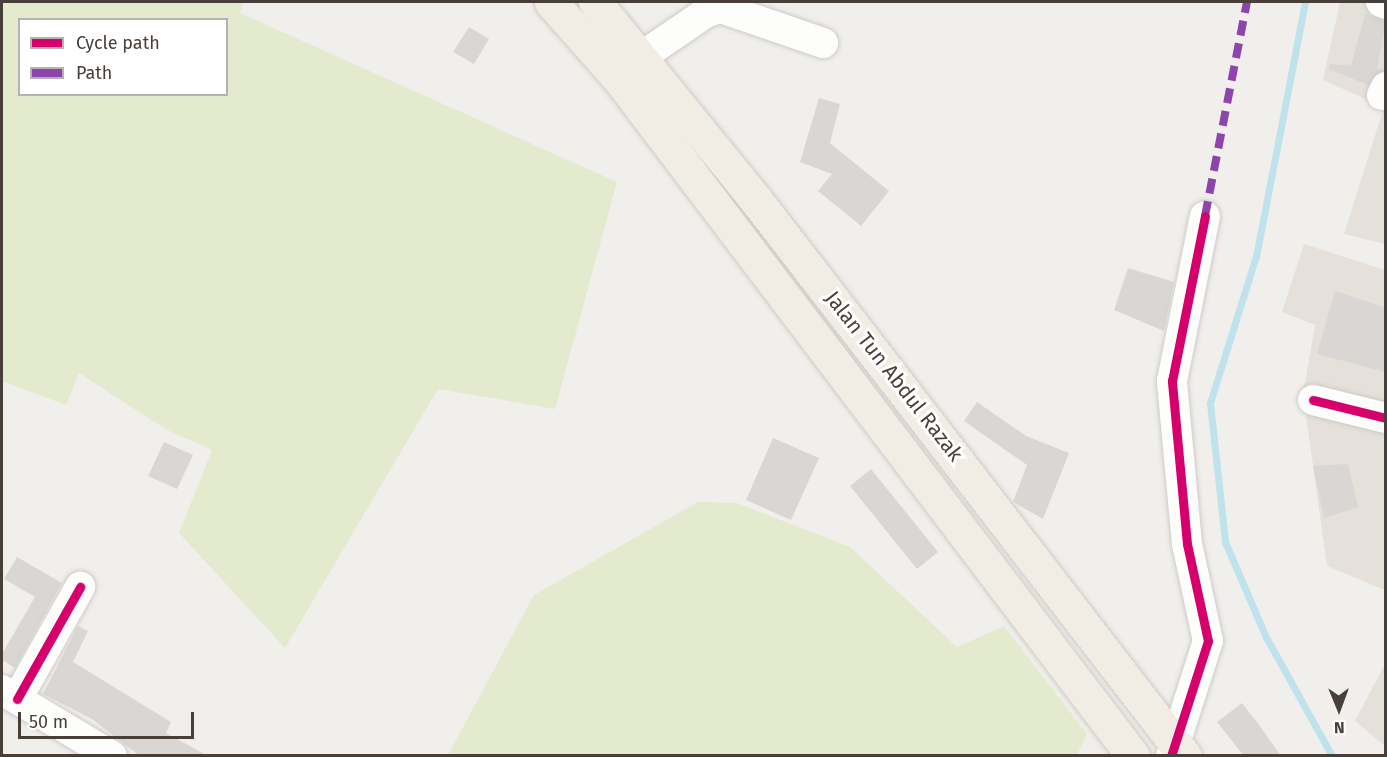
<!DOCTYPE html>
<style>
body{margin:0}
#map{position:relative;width:1387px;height:757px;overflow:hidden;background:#f1efec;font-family:"Fira Sans",sans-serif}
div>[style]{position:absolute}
.residential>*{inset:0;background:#e5e0da}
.green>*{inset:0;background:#e3eacd}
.stream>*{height:7px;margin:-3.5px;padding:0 3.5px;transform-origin:3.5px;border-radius:3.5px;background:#bfe2ed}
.building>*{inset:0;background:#d9d6d3}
.roads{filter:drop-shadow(0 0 2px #cecbc8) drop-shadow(0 0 2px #cecbc8)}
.minor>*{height:30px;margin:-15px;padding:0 15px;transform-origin:15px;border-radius:15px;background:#fdfdfc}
.major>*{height:33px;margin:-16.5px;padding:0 16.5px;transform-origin:16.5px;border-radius:16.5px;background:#f1ece4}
.quiet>*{height:8px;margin-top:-4px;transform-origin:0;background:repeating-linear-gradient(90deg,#8e44ad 0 15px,transparent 0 23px)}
.cycleway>*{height:9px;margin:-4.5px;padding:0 4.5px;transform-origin:4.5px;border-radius:4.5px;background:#d6006c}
span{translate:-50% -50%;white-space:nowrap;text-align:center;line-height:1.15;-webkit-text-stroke:6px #fff;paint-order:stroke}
.street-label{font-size:21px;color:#473f38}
.frame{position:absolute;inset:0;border:3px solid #473f38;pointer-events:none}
.legend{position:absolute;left:18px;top:18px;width:210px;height:78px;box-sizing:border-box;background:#fff;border:2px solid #b5b2af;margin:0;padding:8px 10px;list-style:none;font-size:18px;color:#473f38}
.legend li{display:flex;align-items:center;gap:12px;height:30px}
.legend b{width:30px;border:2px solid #b5b2af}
.north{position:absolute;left:1309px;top:679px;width:60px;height:60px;-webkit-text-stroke:4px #fff;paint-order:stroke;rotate:179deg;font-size:16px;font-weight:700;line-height:24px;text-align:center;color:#473f38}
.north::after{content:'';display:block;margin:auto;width:21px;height:27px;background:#473f38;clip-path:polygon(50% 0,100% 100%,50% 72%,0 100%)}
.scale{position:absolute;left:18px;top:712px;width:176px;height:27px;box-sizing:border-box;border:3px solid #473f38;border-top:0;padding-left:8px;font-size:18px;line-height:21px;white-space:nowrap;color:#473f38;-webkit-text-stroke:4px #fff;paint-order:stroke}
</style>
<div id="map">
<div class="residential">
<i style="clip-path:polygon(1340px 2px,1385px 2px,1385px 244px,1344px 234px,1384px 107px,1323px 80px)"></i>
<i style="clip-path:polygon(1304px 244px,1385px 270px,1385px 590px,1327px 566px,1303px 394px,1315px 325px,1282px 312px)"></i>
<i style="clip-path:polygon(1385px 664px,1385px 746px,1355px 721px)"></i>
</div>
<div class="green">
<i style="clip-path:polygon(evenodd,2px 2px,244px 2px,240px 13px,617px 182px,555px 409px,438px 389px,285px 648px,179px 533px,212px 450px,167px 430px,79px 373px,66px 405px,2px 381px,2px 2px,20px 20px,226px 20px,226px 94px,20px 94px,20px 20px)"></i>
<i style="clip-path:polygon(698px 502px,737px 503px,850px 547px,957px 647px,1004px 626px,1087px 734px,1077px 755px,448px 755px,534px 595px)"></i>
</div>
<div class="stream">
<i style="left:1305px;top:2px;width:259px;rotate:100.9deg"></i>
<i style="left:1256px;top:256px;width:154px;rotate:107.4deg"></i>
<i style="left:1210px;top:403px;width:140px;rotate:83.8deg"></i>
<i style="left:1225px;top:542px;width:103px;rotate:66.7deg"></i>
<i style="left:1266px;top:637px;width:136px;rotate:61deg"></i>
</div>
<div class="building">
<i style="clip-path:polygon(1365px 14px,1386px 21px,1377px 69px,1384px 70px,1368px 85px,1329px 69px,1330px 64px,1351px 66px)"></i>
<i style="clip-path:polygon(469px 27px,489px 39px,474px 64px,453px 52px)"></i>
<i style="clip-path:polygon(819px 98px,840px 104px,830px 143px,889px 191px,861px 226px,818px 191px,832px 174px,800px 162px)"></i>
<i style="clip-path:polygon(1128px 268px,1174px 282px,1164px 331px,1114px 310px)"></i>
<i style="clip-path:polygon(1335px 291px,1386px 308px,1386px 372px,1317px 354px)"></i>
<i style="clip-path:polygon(977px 402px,1026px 436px,1069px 453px,1043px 519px,1013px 502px,1027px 465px,964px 421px)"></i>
<i style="clip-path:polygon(773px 438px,819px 458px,791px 520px,746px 500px)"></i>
<i style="clip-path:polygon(164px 442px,193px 455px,177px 489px,148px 476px)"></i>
<i style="clip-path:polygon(1348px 464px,1358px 507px,1324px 518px,1313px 466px)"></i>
<i style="clip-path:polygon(871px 469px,938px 552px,917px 569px,850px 486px)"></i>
<i style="clip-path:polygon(17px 557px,62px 583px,15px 668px,2px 660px,2px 654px,35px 597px,4px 579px)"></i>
<i style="clip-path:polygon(78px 626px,88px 631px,73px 662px,171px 722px,166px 733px,208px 756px,140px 756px,92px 719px,43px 694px)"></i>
<i style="clip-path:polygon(1242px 703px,1262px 729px,1281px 756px,1244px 756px,1217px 722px)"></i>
</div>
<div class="roads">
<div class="minor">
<i style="left:1381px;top:2px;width:5px;rotate:22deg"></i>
<i style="left:641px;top:57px;width:80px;rotate:-34.3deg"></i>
<i style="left:707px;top:12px;width:15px;rotate:-16deg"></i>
<i style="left:721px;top:8px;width:108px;rotate:18.9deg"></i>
<i style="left:1382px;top:95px;width:9px;rotate:-63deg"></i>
<i style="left:1313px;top:400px;width:75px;rotate:13.9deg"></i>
<i style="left:2px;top:690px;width:128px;rotate:31deg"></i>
<i style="left:17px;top:699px;width:129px;rotate:-60.6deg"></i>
<i style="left:1171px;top:756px;width:121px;rotate:-72.2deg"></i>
<i style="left:1208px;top:641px;width:99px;rotate:-102.2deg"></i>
<i style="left:1187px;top:544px;width:164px;rotate:-95.3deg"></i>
<i style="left:1172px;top:381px;width:168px;rotate:-78.7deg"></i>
</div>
<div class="major">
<i style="left:551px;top:2px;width:104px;rotate:48.5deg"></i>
<i style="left:620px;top:80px;width:849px;rotate:52.81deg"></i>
<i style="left:595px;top:2px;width:255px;rotate:50.9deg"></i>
<i style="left:756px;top:200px;width:702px;rotate:52.35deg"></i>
</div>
</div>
<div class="quiet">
<i style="left:1205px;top:216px;width:218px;rotate:-78.9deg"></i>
</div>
<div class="cycleway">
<i style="left:1313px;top:400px;width:75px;rotate:13.9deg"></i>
<i style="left:17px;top:699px;width:129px;rotate:-60.6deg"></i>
<i style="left:1171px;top:756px;width:121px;rotate:-72.2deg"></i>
<i style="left:1208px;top:641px;width:99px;rotate:-102.2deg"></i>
<i style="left:1187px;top:544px;width:164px;rotate:-95.3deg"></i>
<i style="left:1172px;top:381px;width:168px;rotate:-78.7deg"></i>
</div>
<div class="street-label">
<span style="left:894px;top:376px;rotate:52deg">Jalan Tun Abdul Razak</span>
</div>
<div class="frame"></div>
<ul class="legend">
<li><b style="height:8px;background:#d6006c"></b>Cycle path</li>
<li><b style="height:8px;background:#8e44ad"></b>Path</li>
</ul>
<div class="north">N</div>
<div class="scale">50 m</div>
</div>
